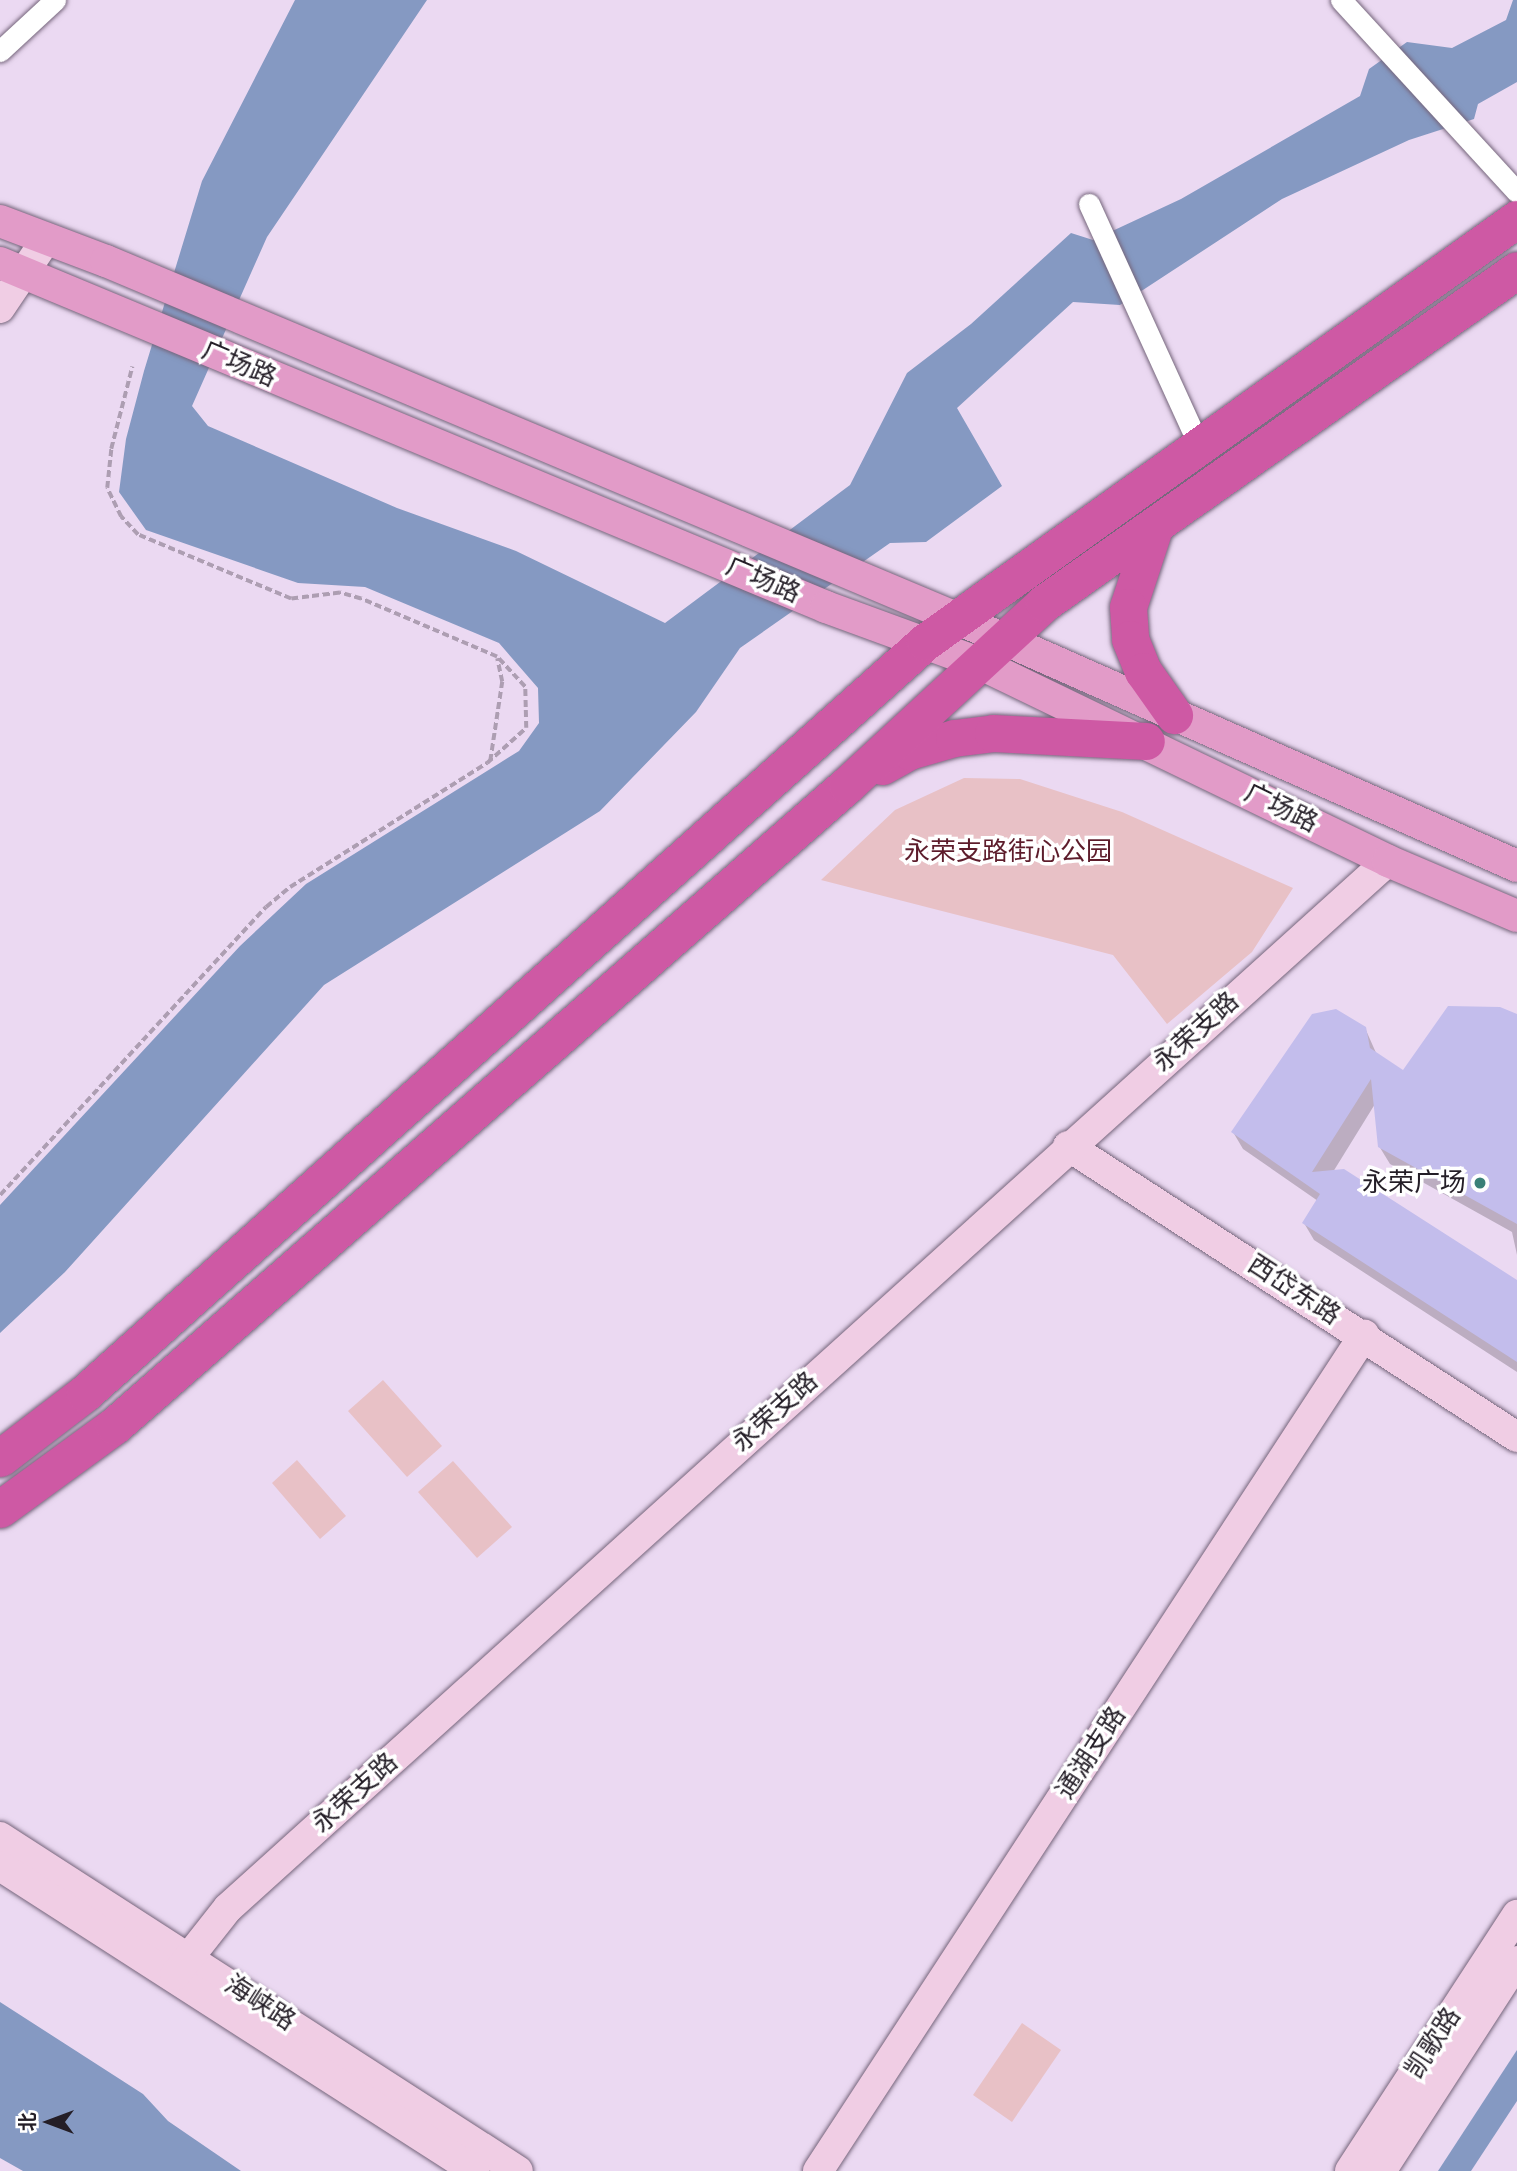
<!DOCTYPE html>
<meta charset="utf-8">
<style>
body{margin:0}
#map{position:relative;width:1517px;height:2171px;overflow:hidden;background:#ebd9f2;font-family:Jost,"Noto Sans SC",sans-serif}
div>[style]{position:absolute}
.green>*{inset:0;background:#e8c1c6}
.water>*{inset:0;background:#8599c2}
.shadow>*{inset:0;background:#0003}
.building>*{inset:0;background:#c3bdec}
.path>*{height:3.5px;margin-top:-1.75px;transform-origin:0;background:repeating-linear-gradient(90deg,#ad9eb2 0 7px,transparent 0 10.5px)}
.roads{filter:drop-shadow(0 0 2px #75657b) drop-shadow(0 0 2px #75657b)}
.street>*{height:21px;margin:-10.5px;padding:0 10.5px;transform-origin:10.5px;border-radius:10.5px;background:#fff}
.secondary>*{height:30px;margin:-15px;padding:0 15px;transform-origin:15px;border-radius:15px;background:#f0cde4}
.primary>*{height:32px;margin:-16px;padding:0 16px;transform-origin:16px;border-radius:16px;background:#e29bc8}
.highway>*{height:37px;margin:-18.5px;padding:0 18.5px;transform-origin:18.5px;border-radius:18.5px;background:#ce59a4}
.dots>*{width:19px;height:19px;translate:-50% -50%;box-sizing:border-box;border:4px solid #fff;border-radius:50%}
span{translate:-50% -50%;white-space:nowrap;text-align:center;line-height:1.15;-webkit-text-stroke:7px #fff;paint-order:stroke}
.street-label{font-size:26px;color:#241e27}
.park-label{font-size:26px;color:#5d1c2b}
.poi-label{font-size:26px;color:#241e27}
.right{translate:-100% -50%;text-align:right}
.north{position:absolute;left:14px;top:2087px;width:70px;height:70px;-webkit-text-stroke:5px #fff;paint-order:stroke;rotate:270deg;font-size:19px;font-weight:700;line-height:28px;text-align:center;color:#241e27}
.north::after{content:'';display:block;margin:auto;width:24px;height:32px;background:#241e27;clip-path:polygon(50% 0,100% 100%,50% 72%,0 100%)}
</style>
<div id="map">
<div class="green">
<i style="clip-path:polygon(964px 778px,1020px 779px,1122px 812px,1293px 888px,1252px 952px,1167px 1024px,1113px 955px,821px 880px,895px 810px)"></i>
<i style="clip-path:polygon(383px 1380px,442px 1446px,407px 1477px,348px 1411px)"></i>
<i style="clip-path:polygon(297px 1460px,346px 1516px,320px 1539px,272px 1483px)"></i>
<i style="clip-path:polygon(453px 1461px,512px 1527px,477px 1558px,418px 1492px)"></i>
<i style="clip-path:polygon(1022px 2023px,1061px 2050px,1012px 2122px,973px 2095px)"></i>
</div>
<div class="water">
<i style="clip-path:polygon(295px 0,427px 0,267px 237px,192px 406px,208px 426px,397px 508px,516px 551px,665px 623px,850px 485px,907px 373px,971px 324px,1071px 233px,1093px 240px,1181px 199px,1360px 96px,1369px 69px,1407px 42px,1452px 48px,1506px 20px,1513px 0,1517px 0,1517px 82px,1478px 104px,1474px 119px,1409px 140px,1282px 199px,1120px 305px,1073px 302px,957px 408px,1002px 486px,926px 542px,890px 543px,740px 648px,696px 712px,600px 811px,324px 985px,65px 1272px,0 1333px,0 1205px,240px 946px,306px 884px,519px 751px,539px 723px,538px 688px,499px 643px,365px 587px,298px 583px,146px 530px,119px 492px,126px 439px,144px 371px,202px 181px)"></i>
<i style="clip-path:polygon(0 2002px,143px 2094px,168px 2121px,241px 2171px,23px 2171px,0 2158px)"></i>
<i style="clip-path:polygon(1517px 2050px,1517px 2101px,1471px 2171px,1438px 2171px)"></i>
</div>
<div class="shadow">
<i style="clip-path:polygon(1517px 1016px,1517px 1255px,1512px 1232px,1390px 1164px,1379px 1146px,1375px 1104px,1333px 1172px,1517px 1282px,1517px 1372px,1314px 1240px,1304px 1223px,1318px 1201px,1243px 1149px,1233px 1132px,1365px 1028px,1377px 1055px,1403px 1072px)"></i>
</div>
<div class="building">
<i style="clip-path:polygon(1448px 1006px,1500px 1007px,1517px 1014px,1517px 1224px,1378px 1147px,1371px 1079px,1312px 1172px,1344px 1169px,1517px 1280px,1517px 1362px,1302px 1223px,1320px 1194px,1231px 1132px,1312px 1014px,1336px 1009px,1366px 1027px,1370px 1048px,1403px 1070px)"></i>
</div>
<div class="path">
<i style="left:490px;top:761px;width:80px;rotate:-81.4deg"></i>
<i style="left:502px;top:682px;width:24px;rotate:-102deg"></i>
<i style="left:0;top:1195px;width:392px;rotate:-47.3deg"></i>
<i style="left:266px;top:907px;width:31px;rotate:-40deg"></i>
<i style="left:290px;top:887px;width:233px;rotate:-32.2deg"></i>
<i style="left:487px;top:763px;width:52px;rotate:-41.9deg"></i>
<i style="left:526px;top:728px;width:41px;rotate:-91.4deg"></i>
<i style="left:525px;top:687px;width:41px;rotate:-133deg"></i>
<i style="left:497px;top:657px;width:148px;rotate:-156.9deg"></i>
<i style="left:361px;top:599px;width:22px;rotate:-164deg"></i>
<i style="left:340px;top:593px;width:49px;rotate:173deg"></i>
<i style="left:291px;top:599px;width:166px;rotate:-157.3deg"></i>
<i style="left:138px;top:535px;width:25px;rotate:-133deg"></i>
<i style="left:121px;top:517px;width:32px;rotate:-116deg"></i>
<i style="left:107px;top:488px;width:39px;rotate:-84deg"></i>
<i style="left:111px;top:449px;width:85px;rotate:-75.6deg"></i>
</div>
<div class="roads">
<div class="street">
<i style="left:1341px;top:0;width:260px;rotate:47.5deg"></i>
<i style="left:0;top:51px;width:75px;rotate:-42.8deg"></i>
<i style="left:1089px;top:204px;width:268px;rotate:65.5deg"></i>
</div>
<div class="secondary">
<i style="left:0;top:308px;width:84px;rotate:-56.1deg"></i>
<i style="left:1068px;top:1146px;width:535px;rotate:32.95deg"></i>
<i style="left:0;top:1837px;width:616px;rotate:32.81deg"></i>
<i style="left:0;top:1866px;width:564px;rotate:32.7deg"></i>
<i style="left:175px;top:1975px;width:85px;rotate:-51.7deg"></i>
<i style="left:228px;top:1908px;width:1563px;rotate:-42.07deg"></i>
<i style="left:818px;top:2171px;width:999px;rotate:-56.85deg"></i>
<i style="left:1350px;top:2171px;width:306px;rotate:-56.9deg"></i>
<i style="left:1381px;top:2171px;width:250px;rotate:-57.1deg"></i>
</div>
<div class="primary">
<i style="left:0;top:221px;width:113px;rotate:20.7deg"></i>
<i style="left:106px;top:261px;width:922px;rotate:22.78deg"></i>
<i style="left:956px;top:618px;width:613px;rotate:23.85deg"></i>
<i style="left:0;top:263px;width:895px;rotate:22.61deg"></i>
<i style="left:826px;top:607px;width:163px;rotate:20.1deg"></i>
<i style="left:979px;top:663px;width:454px;rotate:25.8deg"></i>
<i style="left:1388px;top:861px;width:140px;rotate:23.1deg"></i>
</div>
<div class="highway">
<i style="left:1155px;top:525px;width:86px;rotate:108.2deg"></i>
<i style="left:1128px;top:607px;width:32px;rotate:86deg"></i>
<i style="left:1130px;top:639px;width:35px;rotate:68deg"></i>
<i style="left:1143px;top:671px;width:54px;rotate:54.8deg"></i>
<i style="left:882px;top:766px;width:31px;rotate:-29deg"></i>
<i style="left:909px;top:751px;width:47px;rotate:-16.1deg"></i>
<i style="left:954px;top:738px;width:39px;rotate:-7deg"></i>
<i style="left:993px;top:733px;width:153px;rotate:3deg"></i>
<i style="left:0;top:1458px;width:107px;rotate:-37.4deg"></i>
<i style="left:85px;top:1393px;width:1127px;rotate:-41.8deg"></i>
<i style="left:925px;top:642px;width:728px;rotate:-35.55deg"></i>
<i style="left:0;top:1509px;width:141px;rotate:-36.1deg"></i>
<i style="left:114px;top:1426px;width:974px;rotate:-41.17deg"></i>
<i style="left:847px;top:785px;width:268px;rotate:-42.7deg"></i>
<i style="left:1044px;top:603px;width:578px;rotate:-35.15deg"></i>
</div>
</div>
<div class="dots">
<i style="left:1480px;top:1183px;background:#3a8077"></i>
</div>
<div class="street-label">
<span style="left:239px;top:364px;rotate:23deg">广场路</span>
<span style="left:763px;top:580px;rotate:23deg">广场路</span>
<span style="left:1281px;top:808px;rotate:26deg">广场路</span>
<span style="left:1196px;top:1032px;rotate:-42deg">永荣支路</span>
<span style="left:1294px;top:1290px;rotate:33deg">西岱东路</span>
<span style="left:775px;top:1412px;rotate:-42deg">永荣支路</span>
<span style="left:1091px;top:1753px;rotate:-57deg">通湖支路</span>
<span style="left:355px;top:1793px;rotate:-42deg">永荣支路</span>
<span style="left:260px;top:2003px;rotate:33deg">海峡路</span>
<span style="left:1433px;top:2043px;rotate:-57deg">凯歌路</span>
</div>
<div class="park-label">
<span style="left:1008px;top:852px">永荣支路街心公园</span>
</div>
<div class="poi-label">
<span class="right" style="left:1466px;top:1183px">永荣广场</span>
</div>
<div class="north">北</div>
</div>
